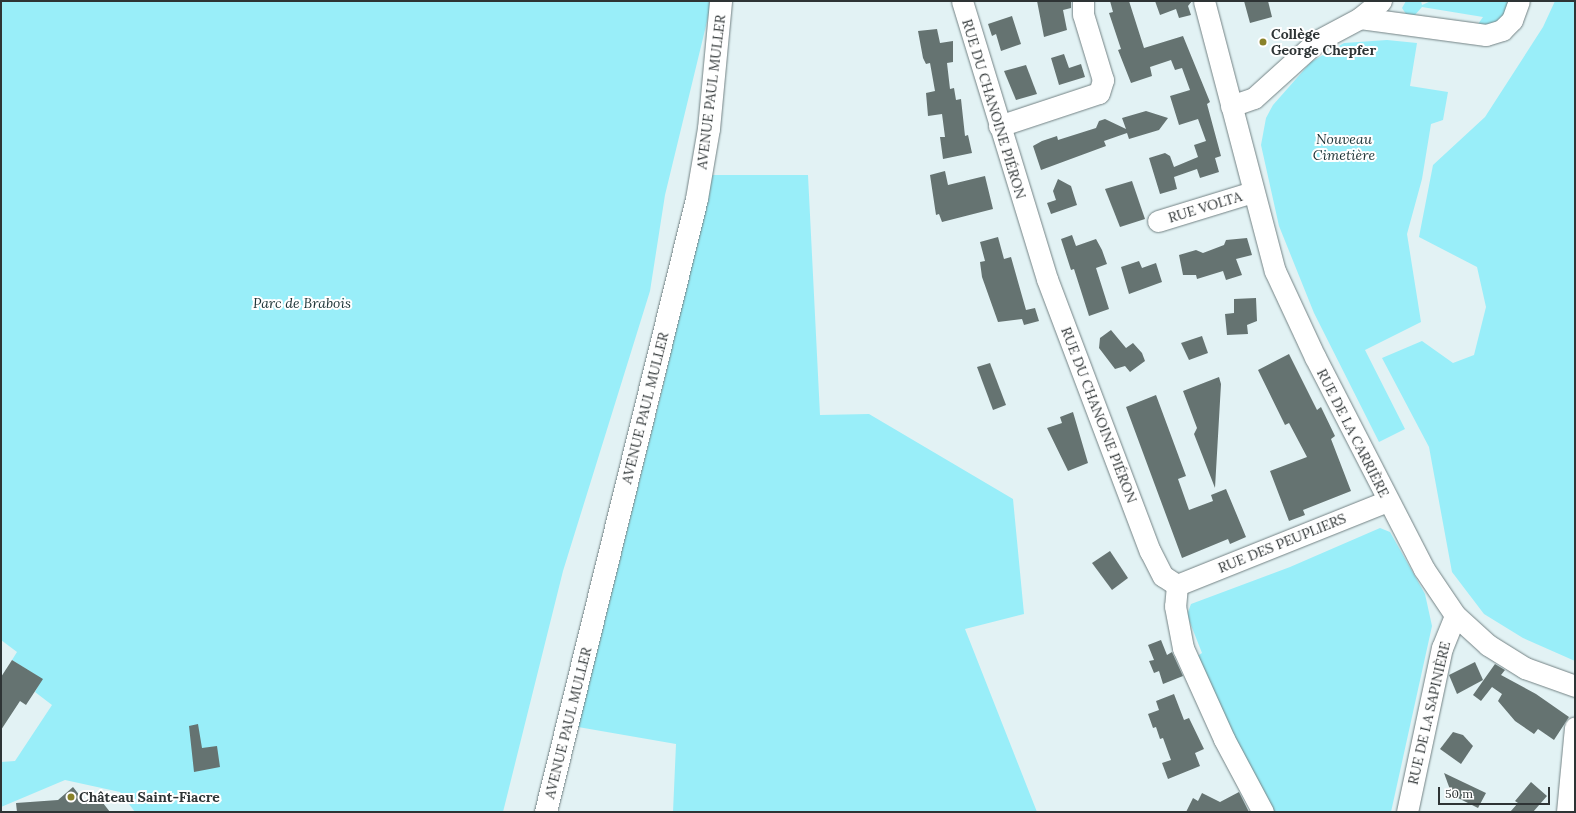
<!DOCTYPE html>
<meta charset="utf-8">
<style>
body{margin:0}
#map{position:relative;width:1576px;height:813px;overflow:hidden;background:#e2f2f4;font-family:Lora,serif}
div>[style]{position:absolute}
.green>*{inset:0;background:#99eef9}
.building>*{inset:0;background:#657371}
.roads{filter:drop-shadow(0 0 1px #738284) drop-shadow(0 0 1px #738284)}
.minor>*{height:21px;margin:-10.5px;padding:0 10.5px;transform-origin:10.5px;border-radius:10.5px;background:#fff}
.major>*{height:22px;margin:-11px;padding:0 11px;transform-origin:11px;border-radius:11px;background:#fff}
.dots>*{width:11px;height:11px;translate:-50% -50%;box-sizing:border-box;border:2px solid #fff;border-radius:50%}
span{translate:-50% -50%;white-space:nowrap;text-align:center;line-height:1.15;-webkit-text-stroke:4px #fff;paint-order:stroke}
.poi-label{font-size:14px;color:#2e3435;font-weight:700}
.left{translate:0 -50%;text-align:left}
.street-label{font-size:14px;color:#2e3435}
.park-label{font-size:14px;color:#1c3336;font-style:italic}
.frame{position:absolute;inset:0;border:2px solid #2e3435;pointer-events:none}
.scale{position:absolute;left:1438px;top:787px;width:112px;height:18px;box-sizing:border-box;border:2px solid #2e3435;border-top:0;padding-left:5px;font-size:12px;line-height:14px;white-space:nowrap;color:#2e3435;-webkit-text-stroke:3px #fff;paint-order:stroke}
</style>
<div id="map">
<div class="green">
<i style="clip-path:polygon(1px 1px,712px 1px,665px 195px,650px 291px,563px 571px,503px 812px,135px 812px,120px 792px,65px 780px,1px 807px,1px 762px,15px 761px,52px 705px,35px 692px,42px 679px,12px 660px,17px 652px,1px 640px)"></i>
<i style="clip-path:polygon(1406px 1px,1421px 1px,1422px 5px,1431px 1px,1510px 1px,1505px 14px,1496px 23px,1476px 27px,1483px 17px,1422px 7px,1414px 16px,1406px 14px,1402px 8px)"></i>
<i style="clip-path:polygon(1555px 1px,1575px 1px,1575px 661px,1523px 638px,1484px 614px,1452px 572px,1429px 447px,1382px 358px,1422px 341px,1453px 363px,1474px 355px,1486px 307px,1477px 267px,1419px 237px,1433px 165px,1485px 117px,1543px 27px)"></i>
<i style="clip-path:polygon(1387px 40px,1417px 43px,1410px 86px,1448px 92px,1443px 120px,1431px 124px,1422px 179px,1407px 234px,1421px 322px,1365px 350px,1405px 429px,1379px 442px,1314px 313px,1279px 226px,1261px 145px,1266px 118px,1273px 105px,1311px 62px,1344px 43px)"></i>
<i style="clip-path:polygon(712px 175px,808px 175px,820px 415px,869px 414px,1013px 499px,1024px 614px,965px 629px,1037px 812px,673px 812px,676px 744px,578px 727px,663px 386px)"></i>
<i style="clip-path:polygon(1380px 528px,1390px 532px,1425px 594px,1432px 626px,1391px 812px,1269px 812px,1191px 660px,1202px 653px,1187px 615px,1191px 604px,1290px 567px)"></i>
</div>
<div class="building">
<i style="clip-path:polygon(1037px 1px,1071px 1px,1071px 8px,1063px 10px,1067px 30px,1044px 37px)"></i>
<i style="clip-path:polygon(1110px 1px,1129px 1px,1144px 48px,1183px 36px,1210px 102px,1207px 104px,1221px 156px,1215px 158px,1219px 172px,1200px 178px,1197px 169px,1174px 177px,1177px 189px,1160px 194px,1149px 158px,1165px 153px,1170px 156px,1174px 167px,1198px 157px,1194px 145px,1206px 141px,1198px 119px,1179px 125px,1170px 96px,1190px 90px,1182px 68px,1175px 70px,1171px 60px,1150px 67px,1152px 76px,1131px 83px,1118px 50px,1121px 49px,1109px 13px,1113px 12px)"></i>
<i style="clip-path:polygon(1155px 1px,1192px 1px,1188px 6px,1191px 15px,1179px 18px,1176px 9px,1160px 15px)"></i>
<i style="clip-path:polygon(1244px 1px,1268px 1px,1272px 17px,1250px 23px)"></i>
<i style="clip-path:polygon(1012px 16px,1021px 44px,1001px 51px,996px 34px,992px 36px,988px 24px)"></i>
<i style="clip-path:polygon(937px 29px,940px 43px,953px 41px,953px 62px,947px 63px,950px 89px,954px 88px,956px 100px,961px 99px,965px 136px,968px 135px,972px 153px,943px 159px,940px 137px,945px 137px,942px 114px,928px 116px,926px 93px,935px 91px,930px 63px,926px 64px,923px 58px,918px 31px)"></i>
<i style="clip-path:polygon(1064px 54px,1069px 68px,1081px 64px,1085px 77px,1059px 85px,1051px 58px)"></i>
<i style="clip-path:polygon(1026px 65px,1037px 94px,1016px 100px,1004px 71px)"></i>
<i style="clip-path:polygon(1146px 111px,1168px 118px,1159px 130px,1129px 139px,1127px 133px,1104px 141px,1106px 146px,1041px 170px,1033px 146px,1042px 141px,1057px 136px,1058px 140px,1096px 128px,1099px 121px,1105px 119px,1126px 129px,1122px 118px)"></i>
<i style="clip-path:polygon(945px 171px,948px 185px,985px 176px,993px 209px,942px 222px,939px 214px,936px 215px,930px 175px)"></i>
<i style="clip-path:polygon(1058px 179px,1071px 186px,1077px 205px,1051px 214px,1047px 203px,1056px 200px,1053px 191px)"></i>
<i style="clip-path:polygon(1132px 181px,1145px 219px,1120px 227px,1105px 189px)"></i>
<i style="clip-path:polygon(1072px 235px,1076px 246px,1096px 239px,1102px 250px,1107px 264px,1096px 268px,1109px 309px,1089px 316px,1074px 269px,1071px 270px,1061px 239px)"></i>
<i style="clip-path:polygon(998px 237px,1004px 259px,1011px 257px,1026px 310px,1035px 308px,1039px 321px,1024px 325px,1022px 319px,998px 322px,982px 277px,980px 262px,985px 261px,980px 242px)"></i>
<i style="clip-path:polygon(1247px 238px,1252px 255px,1236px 259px,1242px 275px,1226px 280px,1223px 271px,1197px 279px,1196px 275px,1183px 275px,1179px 255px,1196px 250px,1203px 253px,1224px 245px,1226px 240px)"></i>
<i style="clip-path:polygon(1139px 261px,1142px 268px,1156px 263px,1162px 282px,1129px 294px,1121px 267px)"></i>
<i style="clip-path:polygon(1256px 298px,1257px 321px,1247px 325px,1248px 334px,1227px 335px,1225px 314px,1234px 313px,1234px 299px)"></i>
<i style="clip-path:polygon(1111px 330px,1126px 348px,1133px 343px,1142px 353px,1145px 361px,1130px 372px,1125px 366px,1115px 369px,1099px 348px,1100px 338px)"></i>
<i style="clip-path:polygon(1202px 336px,1208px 353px,1189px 360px,1181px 343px)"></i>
<i style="clip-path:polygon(1289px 354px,1317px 410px,1321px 407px,1335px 436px,1331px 439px,1351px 491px,1303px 510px,1305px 515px,1289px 521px,1270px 471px,1307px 457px,1289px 423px,1285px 425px,1258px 370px)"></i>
<i style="clip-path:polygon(990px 363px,1006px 405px,993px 410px,977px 367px)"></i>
<i style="clip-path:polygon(1219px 377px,1221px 384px,1215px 488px,1194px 434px,1197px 428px,1183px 391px)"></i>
<i style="clip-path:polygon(1156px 395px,1186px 476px,1178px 479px,1189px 510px,1213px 501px,1211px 495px,1226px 489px,1246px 537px,1230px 544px,1228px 539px,1182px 558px,1126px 407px)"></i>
<i style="clip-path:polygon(1073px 412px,1088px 463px,1068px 471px,1047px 428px,1062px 423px,1060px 417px)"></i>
<i style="clip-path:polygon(1110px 551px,1128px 578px,1112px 590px,1092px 563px)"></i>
<i style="clip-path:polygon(1161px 640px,1167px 655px,1172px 652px,1183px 676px,1163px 684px,1159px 671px,1154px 673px,1149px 661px,1154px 660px,1148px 645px)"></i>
<i style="clip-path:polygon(12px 660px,43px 679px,26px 705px,20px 701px,1px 730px,1px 677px)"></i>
<i style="clip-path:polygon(1475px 662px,1483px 680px,1457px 694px,1449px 675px)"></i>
<i style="clip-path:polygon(1495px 664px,1505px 670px,1501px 675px,1536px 694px,1569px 717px,1554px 740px,1538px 729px,1534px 734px,1515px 721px,1498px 701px,1502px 694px,1492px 687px,1481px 701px,1473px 695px)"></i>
<i style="clip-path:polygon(1174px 694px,1184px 720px,1189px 718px,1204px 749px,1195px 753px,1200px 766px,1168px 779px,1162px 763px,1171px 760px,1163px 738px,1160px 739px,1156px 727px,1153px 728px,1148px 714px,1159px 710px,1156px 701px)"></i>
<i style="clip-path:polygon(198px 724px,202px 748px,217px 746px,220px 767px,194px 772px,189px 726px)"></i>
<i style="clip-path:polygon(1453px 732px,1463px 735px,1473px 746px,1461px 764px,1440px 749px)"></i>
<i style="clip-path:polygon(1444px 773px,1486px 793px,1478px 808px,1452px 795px)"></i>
<i style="clip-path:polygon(1531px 782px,1547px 796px,1533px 812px,1510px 812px,1518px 803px,1515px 801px)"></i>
<i style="clip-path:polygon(73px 787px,84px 801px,96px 794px,110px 812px,17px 812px,16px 803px,58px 800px)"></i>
<i style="clip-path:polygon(1239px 792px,1249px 812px,1186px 812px,1193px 798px,1198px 801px,1202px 793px,1220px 802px)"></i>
</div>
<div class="roads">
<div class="minor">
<i style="left:962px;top:1px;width:291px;rotate:73deg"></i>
<i style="left:1047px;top:279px;width:291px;rotate:69.3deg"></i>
<i style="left:1150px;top:551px;width:28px;rotate:63deg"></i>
<i style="left:1163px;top:576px;width:17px;rotate:33deg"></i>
<i style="left:1204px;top:1px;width:279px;rotate:75.3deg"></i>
<i style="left:1275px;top:271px;width:95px;rotate:65.1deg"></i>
<i style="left:1315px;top:357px;width:238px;rotate:62.8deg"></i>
<i style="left:1424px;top:569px;width:55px;rotate:56deg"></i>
<i style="left:1455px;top:615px;width:45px;rotate:42.3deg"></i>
<i style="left:1488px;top:645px;width:44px;rotate:31.9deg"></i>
<i style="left:1525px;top:668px;width:53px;rotate:19.8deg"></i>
<i style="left:1360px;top:18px;width:127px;rotate:7.7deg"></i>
<i style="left:1486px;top:35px;width:17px;rotate:-17deg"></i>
<i style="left:1502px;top:30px;width:14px;rotate:-45deg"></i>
<i style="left:1512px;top:20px;width:20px;rotate:-70deg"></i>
<i style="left:1231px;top:106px;width:24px;rotate:-19deg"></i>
<i style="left:1254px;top:98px;width:85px;rotate:-42.1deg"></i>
<i style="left:1317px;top:41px;width:49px;rotate:-28.1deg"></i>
<i style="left:1360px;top:18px;width:27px;rotate:-39deg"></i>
<i style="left:999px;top:126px;width:105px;rotate:-18.3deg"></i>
<i style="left:1099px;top:93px;width:14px;rotate:-73deg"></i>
<i style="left:1103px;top:80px;width:69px;rotate:-106.9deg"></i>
<i style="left:1083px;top:14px;width:13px;rotate:-90deg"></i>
<i style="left:1158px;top:221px;width:99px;rotate:-17deg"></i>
<i style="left:1177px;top:585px;width:21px;rotate:95deg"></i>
<i style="left:1175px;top:606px;width:43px;rotate:79.2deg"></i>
<i style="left:1183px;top:648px;width:100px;rotate:65.7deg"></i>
<i style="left:1224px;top:739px;width:83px;rotate:61.9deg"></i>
<i style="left:1177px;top:585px;width:226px;rotate:-21.8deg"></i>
<i style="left:1407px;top:812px;width:168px;rotate:-78deg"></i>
<i style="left:1442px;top:648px;width:35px;rotate:-68deg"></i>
<i style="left:1567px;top:812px;width:85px;rotate:-84.6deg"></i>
</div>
<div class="major">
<i style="left:546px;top:812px;width:631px;rotate:-76.16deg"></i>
<i style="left:697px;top:199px;width:71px;rotate:-80.3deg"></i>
<i style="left:709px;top:129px;width:129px;rotate:-84.6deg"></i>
</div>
</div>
<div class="dots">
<i style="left:1263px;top:42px;background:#898229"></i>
<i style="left:71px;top:797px;background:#898229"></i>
</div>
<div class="poi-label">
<span class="left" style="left:1271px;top:42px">Collège<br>George Chepfer</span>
<span class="left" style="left:79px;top:797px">Château Saint-Fiacre</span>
</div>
<div class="street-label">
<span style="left:711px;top:92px;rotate:-83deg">AVENUE PAUL MULLER</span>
<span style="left:994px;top:109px;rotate:73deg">RUE DU CHANOINE PIÉRON</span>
<span style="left:1205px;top:207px;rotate:-17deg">RUE VOLTA</span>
<span style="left:645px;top:408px;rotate:-76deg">AVENUE PAUL MULLER</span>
<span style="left:1099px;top:415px;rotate:69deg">RUE DU CHANOINE PIÉRON</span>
<span style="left:1353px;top:433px;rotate:63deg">RUE DE LA CARRIÈRE</span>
<span style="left:1282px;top:543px;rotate:-22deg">RUE DES PEUPLIERS</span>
<span style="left:1429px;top:713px;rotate:-77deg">RUE DE LA SAPINIÈRE</span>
<span style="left:568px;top:723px;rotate:-76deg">AVENUE PAUL MULLER</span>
</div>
<div class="park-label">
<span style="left:1344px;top:147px">Nouveau<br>Cimetière</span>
<span style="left:302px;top:303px">Parc de Brabois</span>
</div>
<div class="frame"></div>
<div class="scale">50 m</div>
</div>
